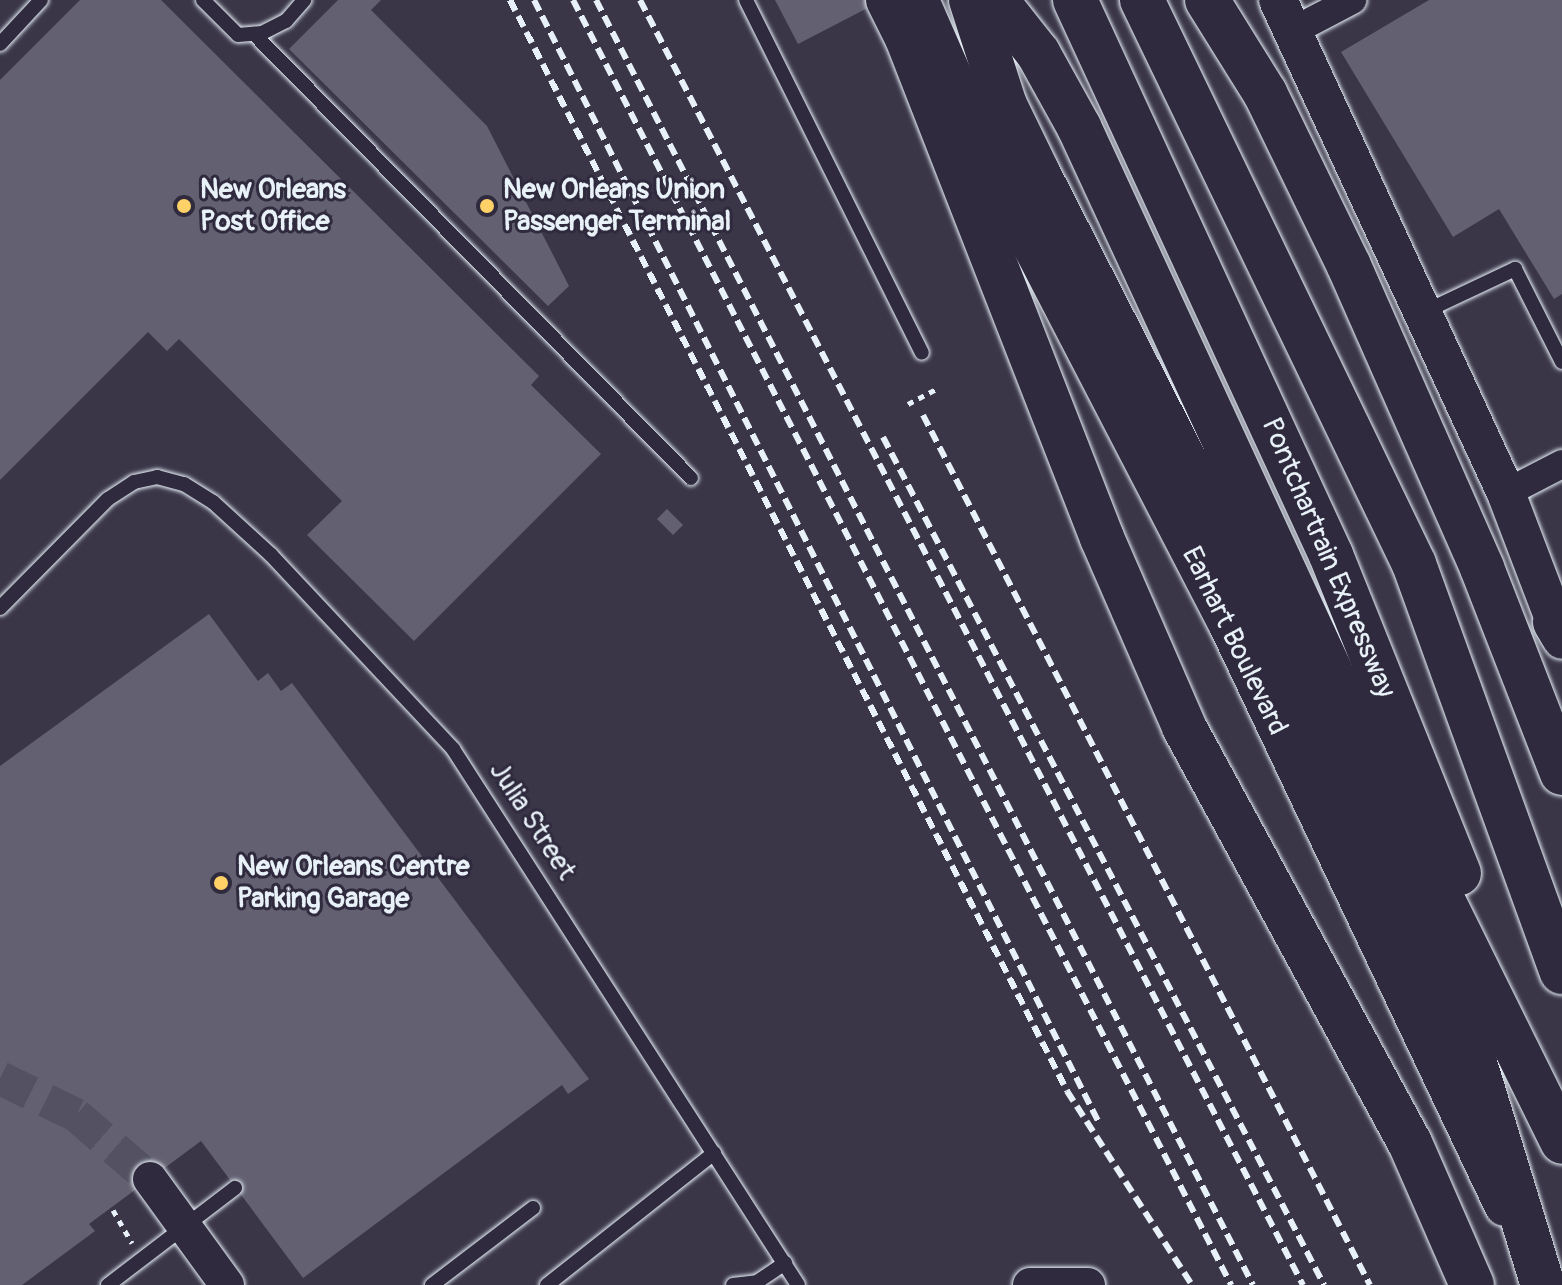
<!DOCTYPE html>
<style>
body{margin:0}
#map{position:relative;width:1562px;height:1285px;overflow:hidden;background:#3a3648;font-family:Pangolin,sans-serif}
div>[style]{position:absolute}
.building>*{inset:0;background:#636171}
.tertiary-tunnel>*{height:34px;margin-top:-17px;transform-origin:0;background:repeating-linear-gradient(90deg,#545262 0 34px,transparent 0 51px)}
.path>*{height:5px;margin-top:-2.5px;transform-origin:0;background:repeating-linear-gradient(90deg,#e8f1f8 0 6px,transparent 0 12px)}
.roads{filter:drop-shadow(0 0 2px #e8f1f8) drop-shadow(0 0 2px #e8f1f8)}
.service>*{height:14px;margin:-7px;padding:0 7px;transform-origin:7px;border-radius:7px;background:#2f2a3d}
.minor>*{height:28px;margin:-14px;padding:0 14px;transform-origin:14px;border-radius:14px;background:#2f2a3d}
.tertiary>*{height:34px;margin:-17px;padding:0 17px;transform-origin:17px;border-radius:17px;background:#2f2a3d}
.secondary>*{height:38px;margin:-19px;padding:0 19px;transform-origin:19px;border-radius:19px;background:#2f2a3d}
.motorway>*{height:44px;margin:-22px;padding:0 22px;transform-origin:22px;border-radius:22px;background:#2f2a3d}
.rail>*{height:6px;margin-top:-3px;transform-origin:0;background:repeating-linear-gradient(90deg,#e8f1f8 0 12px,transparent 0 18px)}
.dots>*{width:22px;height:22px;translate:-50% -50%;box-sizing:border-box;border:4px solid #2f2a3d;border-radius:50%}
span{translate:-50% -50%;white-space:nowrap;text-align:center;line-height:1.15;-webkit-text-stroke:6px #2f2a3d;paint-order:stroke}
.poi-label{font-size:28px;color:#e8f1f8;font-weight:700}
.left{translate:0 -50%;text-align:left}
.street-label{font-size:28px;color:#e8f1f8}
</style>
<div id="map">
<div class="building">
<i style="clip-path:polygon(80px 0,161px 0,539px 376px,531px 385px,601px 454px,414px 641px,307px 535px,342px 501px,179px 339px,167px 351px,148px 332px,0 480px,0 80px)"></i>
<i style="clip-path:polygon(338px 0,381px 0,371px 10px,487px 126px,569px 286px,548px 306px,289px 49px)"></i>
<i style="clip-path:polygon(775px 0,883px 0,798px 44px)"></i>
<i style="clip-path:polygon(1429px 0,1562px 0,1562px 294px,1554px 299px,1499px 209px,1453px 237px,1341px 52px)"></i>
<i style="clip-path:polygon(667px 509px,683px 525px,673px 535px,657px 519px)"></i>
<i style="clip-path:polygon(209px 614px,258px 681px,268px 673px,281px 691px,292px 683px,589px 1079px,568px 1094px,562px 1085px,303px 1278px,201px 1141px,89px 1224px,95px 1231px,22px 1285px,0 1285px,0 766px)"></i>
</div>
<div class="tertiary-tunnel">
<i style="left:0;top:1078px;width:85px;rotate:26deg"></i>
<i style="left:76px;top:1115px;width:98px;rotate:40.9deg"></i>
</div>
<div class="path">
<i style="left:908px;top:404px;width:32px;rotate:-28deg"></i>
<i style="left:113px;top:1210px;width:38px;rotate:60deg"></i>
</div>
<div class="roads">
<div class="service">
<i style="left:203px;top:0;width:49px;rotate:45deg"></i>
<i style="left:238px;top:35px;width:24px;rotate:-5deg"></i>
<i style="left:262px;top:33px;width:27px;rotate:-27deg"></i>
<i style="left:286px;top:21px;width:28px;rotate:-49deg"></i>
<i style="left:746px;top:0;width:394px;rotate:63.5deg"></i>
<i style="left:254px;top:34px;width:623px;rotate:45.46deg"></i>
<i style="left:0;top:44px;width:60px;rotate:-47deg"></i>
<i style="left:1424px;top:312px;width:101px;rotate:-25.3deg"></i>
<i style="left:1515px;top:269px;width:104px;rotate:63.2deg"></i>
<i style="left:0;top:608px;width:153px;rotate:-45.3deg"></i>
<i style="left:108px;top:499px;width:31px;rotate:-33deg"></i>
<i style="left:134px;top:482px;width:24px;rotate:-12deg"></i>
<i style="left:157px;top:477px;width:28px;rotate:15deg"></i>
<i style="left:184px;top:484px;width:34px;rotate:32deg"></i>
<i style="left:213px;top:502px;width:79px;rotate:42.4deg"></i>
<i style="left:271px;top:555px;width:266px;rotate:46.8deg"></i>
<i style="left:453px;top:749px;width:637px;rotate:57.23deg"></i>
<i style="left:108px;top:1285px;width:160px;rotate:-37.4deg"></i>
<i style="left:432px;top:1285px;width:127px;rotate:-37.3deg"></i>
<i style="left:547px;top:1285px;width:213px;rotate:-38.3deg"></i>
<i style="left:733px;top:1285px;width:24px;rotate:-7deg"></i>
<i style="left:757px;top:1282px;width:34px;rotate:-34deg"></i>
</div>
<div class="minor">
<i style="left:1293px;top:31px;width:67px;rotate:-27.7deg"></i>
<i style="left:1506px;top:493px;width:63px;rotate:-27.4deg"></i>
</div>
<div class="tertiary">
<i style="left:150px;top:1179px;width:131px;rotate:54deg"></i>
<i style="left:1030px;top:1285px;width:58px"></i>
</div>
<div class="secondary">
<i style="left:920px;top:0;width:213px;rotate:66.4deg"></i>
<i style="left:1005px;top:195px;width:482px;rotate:62.6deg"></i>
<i style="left:1227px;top:623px;width:646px;rotate:64.62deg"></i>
<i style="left:1278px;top:0;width:543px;rotate:65.18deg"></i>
<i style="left:1506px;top:493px;width:157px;rotate:69.1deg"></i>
</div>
<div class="motorway">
<i style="left:888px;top:0;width:42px;rotate:63.4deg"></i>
<i style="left:907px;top:38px;width:537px;rotate:68.69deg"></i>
<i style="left:1102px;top:538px;width:206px;rotate:66.5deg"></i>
<i style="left:1184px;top:727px;width:473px;rotate:61.5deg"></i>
<i style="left:1410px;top:1143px;width:155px;rotate:66.4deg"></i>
<i style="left:971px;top:0;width:110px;rotate:72.1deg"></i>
<i style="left:1005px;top:105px;width:76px;rotate:64.1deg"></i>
<i style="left:1038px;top:173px;width:606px;rotate:62.93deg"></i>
<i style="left:1314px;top:713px;width:358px;rotate:64.7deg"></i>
<i style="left:1467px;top:1037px;width:259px;rotate:73deg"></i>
<i style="left:996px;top:0;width:68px;rotate:51.6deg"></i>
<i style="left:1038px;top:53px;width:85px;rotate:61deg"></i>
<i style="left:1079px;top:127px;width:629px;rotate:65.19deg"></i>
<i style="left:1343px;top:698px;width:495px;rotate:63.7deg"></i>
<i style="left:1075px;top:0;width:611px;rotate:65.24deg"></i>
<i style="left:1331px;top:555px;width:343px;rotate:68.1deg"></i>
<i style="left:1142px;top:0;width:626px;rotate:64.25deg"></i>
<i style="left:1414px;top:564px;width:434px;rotate:70.1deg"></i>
<i style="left:1207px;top:0;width:110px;rotate:58.1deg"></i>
<i style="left:1265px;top:93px;width:192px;rotate:64.1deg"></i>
<i style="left:1349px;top:266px;width:330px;rotate:66.2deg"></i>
<i style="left:1482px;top:568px;width:220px;rotate:68.7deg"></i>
<i style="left:1555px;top:622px;width:14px;rotate:60deg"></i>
</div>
</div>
<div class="rail">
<i style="left:510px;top:0;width:1225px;rotate:62.95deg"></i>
<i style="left:1067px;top:1091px;width:231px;rotate:57.2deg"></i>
<i style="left:534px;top:0;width:1257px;rotate:63.29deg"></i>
<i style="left:573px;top:0;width:1444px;rotate:62.88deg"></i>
<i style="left:596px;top:0;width:1443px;rotate:62.92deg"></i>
<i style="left:640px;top:0;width:1446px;rotate:62.71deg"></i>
<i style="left:923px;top:415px;width:978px;rotate:62.81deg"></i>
<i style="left:883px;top:437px;width:956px;rotate:62.52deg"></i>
</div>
<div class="dots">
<i style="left:184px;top:206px;background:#ffd166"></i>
<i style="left:487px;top:206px;background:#ffd166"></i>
<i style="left:221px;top:883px;background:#ffd166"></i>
</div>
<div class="poi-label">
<span class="left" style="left:200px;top:206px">New Orleans<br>Post Office</span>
<span class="left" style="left:503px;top:206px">New Orleans Union<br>Passenger Terminal</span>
<span class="left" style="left:237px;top:883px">New Orleans Centre<br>Parking Garage</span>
</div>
<div class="street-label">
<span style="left:1328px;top:558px;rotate:67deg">Pontchartrain Expressway</span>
<span style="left:1234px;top:641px;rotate:64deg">Earhart Boulevard</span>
<span style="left:532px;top:821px;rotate:57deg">Julia Street</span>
</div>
</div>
